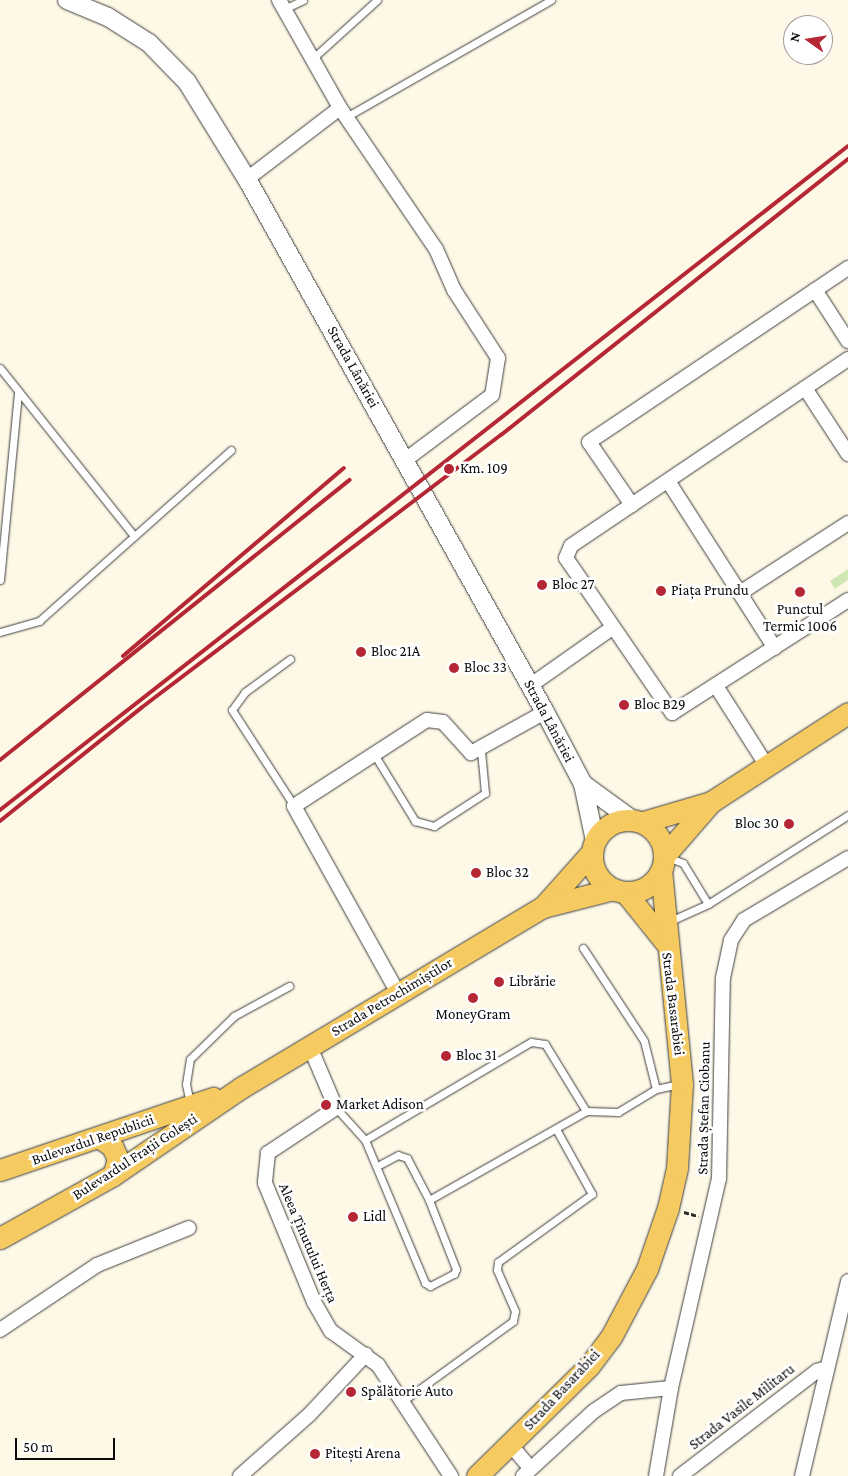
<!DOCTYPE html>
<meta charset="utf-8">
<style>
body{margin:0}
#map{position:relative;width:848px;height:1476px;overflow:hidden;background:#fef9e7;font-family:"Crimson Pro",serif}
div>[style]{position:absolute}
.green>*{inset:0;background:#d0e7b3}
.path>*{height:2.5px;margin-top:-1.25px;transform-origin:0;background:repeating-linear-gradient(90deg,#2c2c2c 0 5px,transparent 0 7.5px)}
.roads{filter:drop-shadow(0 0 1px #3d3d3d) drop-shadow(0 0 1px #3d3d3d)}
.service>*{height:7px;margin:-3.5px;padding:0 3.5px;transform-origin:3.5px;border-radius:3.5px;background:#fff}
.minor>*{height:14px;margin:-7px;padding:0 7px;transform-origin:7px;border-radius:7px;background:#fff}
.tertiary>*{height:18px;margin:-9px;padding:0 9px;transform-origin:9px;border-radius:9px;background:#fff}
.primary>*{height:21px;margin:-10.5px;padding:0 10.5px;transform-origin:10.5px;border-radius:10.5px;background:#f5ca60}
.primary>.ring{margin:-10.5px;padding:0;box-sizing:content-box;background:none;border:21px solid #f5ca60;border-radius:50%}
.rail>*{height:4px;margin:-2px;padding:0 2px;transform-origin:2px;border-radius:2px;background:#b52734}
.dots>*{width:14px;height:14px;translate:-50% -50%;box-sizing:border-box;border:2px solid #fff;border-radius:50%}
span{translate:-50% -50%;white-space:nowrap;text-align:center;line-height:1.15;-webkit-text-stroke:5px #fff;paint-order:stroke}
.street-label{font-size:15px;color:#0a0a0a}
.poi-label{font-size:15px;color:#0a0a0a}
.left{translate:0 -50%;text-align:left}
.right{translate:-100% -50%;text-align:right}
.north{position:absolute;left:783px;top:15px;width:50px;height:50px;box-sizing:border-box;background:#fff;border:1px solid #9d9d9d;border-radius:50%;rotate:283deg;font-size:14px;font-weight:700;line-height:20px;text-align:center;color:#0a0a0a}
.north::after{content:'';display:block;margin:auto;width:18px;height:22px;background:#b52734;clip-path:polygon(50% 0,100% 100%,50% 72%,0 100%)}
.scale{position:absolute;left:15px;top:1438px;width:100px;height:22px;box-sizing:border-box;border:2px solid #0a0a0a;border-top:0;padding-left:6px;font-size:15px;line-height:18px;white-space:nowrap;color:#0a0a0a;-webkit-text-stroke:4px #fff;paint-order:stroke}
</style>
<div id="map">
<div class="green">
<i style="clip-path:polygon(848px 569px,848px 580px,835px 589px,830px 581px)"></i>
</div>
<div class="path">
<i style="left:684px;top:1212px;width:15px;rotate:16deg"></i>
</div>
<div class="roads">
<div class="service">
<i style="left:284px;top:9px;width:21px;rotate:-25deg"></i>
<i style="left:312px;top:59px;width:88px;rotate:-42.2deg"></i>
<i style="left:346px;top:117px;width:236px;rotate:-29.7deg"></i>
<i style="left:0;top:368px;width:215px;rotate:51.4deg"></i>
<i style="left:0;top:580px;width:189px;rotate:-84.5deg"></i>
<i style="left:0;top:632px;width:41px;rotate:-15.8deg"></i>
<i style="left:39px;top:621px;width:257px;rotate:-41.7deg"></i>
<i style="left:290px;top:659px;width:56px;rotate:143.7deg"></i>
<i style="left:245px;top:692px;width:22px;rotate:126deg"></i>
<i style="left:232px;top:710px;width:114px;rotate:57.1deg"></i>
<i style="left:374px;top:754px;width:79px;rotate:58.5deg"></i>
<i style="left:415px;top:821px;width:20px;rotate:15deg"></i>
<i style="left:434px;top:826px;width:61px;rotate:-32.9deg"></i>
<i style="left:485px;top:793px;width:42px;rotate:-95.4deg"></i>
<i style="left:667px;top:857px;width:17px;rotate:21deg"></i>
<i style="left:683px;top:863px;width:48px;rotate:58.6deg"></i>
<i style="left:668px;top:922px;width:44px;rotate:-24.2deg"></i>
<i style="left:708px;top:904px;width:166px;rotate:-32.4deg"></i>
<i style="left:583px;top:948px;width:111px;rotate:56.7deg"></i>
<i style="left:644px;top:1041px;width:49px;rotate:76deg"></i>
<i style="left:190px;top:1103px;width:19px;rotate:-102deg"></i>
<i style="left:186px;top:1084px;width:25px;rotate:-81deg"></i>
<i style="left:190px;top:1059px;width:62px;rotate:-44.3deg"></i>
<i style="left:234px;top:1016px;width:63px;rotate:-28.6deg"></i>
<i style="left:336px;top:1108px;width:43px;rotate:47.8deg"></i>
<i style="left:365px;top:1140px;width:193px;rotate:-30.6deg"></i>
<i style="left:531px;top:1042px;width:14px;rotate:8deg"></i>
<i style="left:545px;top:1044px;width:79px;rotate:58.5deg"></i>
<i style="left:586px;top:1111px;width:32px;rotate:2deg"></i>
<i style="left:618px;top:1112px;width:44px;rotate:-31.2deg"></i>
<i style="left:656px;top:1089px;width:24px;rotate:-12deg"></i>
<i style="left:365px;top:1140px;width:155px;rotate:67.2deg"></i>
<i style="left:425px;top:1283px;width:6px;rotate:31deg"></i>
<i style="left:430px;top:1286px;width:27px;rotate:-27deg"></i>
<i style="left:454px;top:1274px;width:5px;rotate:-68deg"></i>
<i style="left:456px;top:1269px;width:74px;rotate:-111.4deg"></i>
<i style="left:429px;top:1200px;width:47px;rotate:-117.6deg"></i>
<i style="left:407px;top:1158px;width:9px;rotate:-162deg"></i>
<i style="left:398px;top:1155px;width:24px;rotate:152deg"></i>
<i style="left:429px;top:1200px;width:180px;rotate:-29.5deg"></i>
<i style="left:403px;top:1401px;width:136px;rotate:-36deg"></i>
<i style="left:513px;top:1321px;width:10px;rotate:-79deg"></i>
<i style="left:515px;top:1311px;width:45px;rotate:-113.7deg"></i>
<i style="left:497px;top:1270px;width:8px;rotate:-83deg"></i>
<i style="left:498px;top:1262px;width:116px;rotate:-35.9deg"></i>
<i style="left:592px;top:1194px;width:74px;rotate:-119deg"></i>
</div>
<div class="minor">
<i style="left:279px;top:0;width:124px;rotate:60.5deg"></i>
<i style="left:340px;top:108px;width:171px;rotate:55.8deg"></i>
<i style="left:436px;top:249px;width:45px;rotate:66.3deg"></i>
<i style="left:454px;top:290px;width:81px;rotate:57.1deg"></i>
<i style="left:498px;top:358px;width:37px;rotate:99deg"></i>
<i style="left:492px;top:395px;width:109px;rotate:143.2deg"></i>
<i style="left:247px;top:179px;width:117px;rotate:-37.4deg"></i>
<i style="left:815px;top:290px;width:61px;rotate:57.1deg"></i>
<i style="left:848px;top:359px;width:334px;rotate:146deg"></i>
<i style="left:571px;top:546px;width:13px;rotate:113deg"></i>
<i style="left:566px;top:558px;width:188px;rotate:55.6deg"></i>
<i style="left:672px;top:713px;width:209px;rotate:-32.7deg"></i>
<i style="left:805px;top:388px;width:79px;rotate:56.9deg"></i>
<i style="left:668px;top:481px;width:198px;rotate:57.4deg"></i>
<i style="left:632px;top:505px;width:76px;rotate:-124.3deg"></i>
<i style="left:589px;top:442px;width:312px;rotate:-33.9deg"></i>
<i style="left:740px;top:593px;width:129px;rotate:-32.9deg"></i>
<i style="left:531px;top:685px;width:99px;rotate:-35.1deg"></i>
<i style="left:716px;top:686px;width:95px;rotate:57.5deg"></i>
<i style="left:398px;top:993px;width:214px;rotate:-119.1deg"></i>
<i style="left:294px;top:806px;width:158px;rotate:-32.9deg"></i>
<i style="left:427px;top:720px;width:16px;rotate:7deg"></i>
<i style="left:443px;top:722px;width:42px;rotate:47.9deg"></i>
<i style="left:471px;top:753px;width:85px;rotate:-29deg"></i>
<i style="left:310px;top:1047px;width:66px;rotate:66.9deg"></i>
<i style="left:336px;top:1108px;width:82px;rotate:146.5deg"></i>
<i style="left:268px;top:1153px;width:30px;rotate:96deg"></i>
<i style="left:265px;top:1183px;width:129px;rotate:67.6deg"></i>
<i style="left:314px;top:1302px;width:34px;rotate:60deg"></i>
<i style="left:331px;top:1331px;width:58px;rotate:35.9deg"></i>
<i style="left:378px;top:1365px;width:133px;rotate:56.7deg"></i>
<i style="left:0;top:1330px;width:117px;rotate:-33.8deg"></i>
<i style="left:97px;top:1265px;width:99px;rotate:-21.9deg"></i>
<i style="left:510px;top:1444px;width:31px;rotate:50deg"></i>
<i style="left:240px;top:1476px;width:92px;rotate:-41.5deg"></i>
<i style="left:309px;top:1415px;width:83px;rotate:-46.9deg"></i>
<i style="left:523px;top:1476px;width:96px;rotate:-42.5deg"></i>
<i style="left:594px;top:1411px;width:32px;rotate:-34deg"></i>
<i style="left:621px;top:1393px;width:50px;rotate:-5.7deg"></i>
<i style="left:656px;top:1476px;width:89px;rotate:-80.3deg"></i>
<i style="left:671px;top:1388px;width:214px;rotate:-77.1deg"></i>
<i style="left:719px;top:1179px;width:201px;rotate:-88.9deg"></i>
<i style="left:723px;top:978px;width:39px;rotate:-78deg"></i>
<i style="left:731px;top:940px;width:24px;rotate:-57deg"></i>
<i style="left:744px;top:920px;width:121px;rotate:-30.8deg"></i>
<i style="left:680px;top:1476px;width:173px;rotate:-37.5deg"></i>
<i style="left:817px;top:1371px;width:10px;rotate:-17deg"></i>
<i style="left:802px;top:1476px;width:200px;rotate:-76.7deg"></i>
</div>
<div class="tertiary">
<i style="left:67px;top:0;width:44px;rotate:22.5deg"></i>
<i style="left:108px;top:17px;width:49px;rotate:32.4deg"></i>
<i style="left:149px;top:43px;width:54px;rotate:45.7deg"></i>
<i style="left:187px;top:82px;width:114px;rotate:58.3deg"></i>
<i style="left:247px;top:179px;width:611px;rotate:60.79deg"></i>
<i style="left:545px;top:712px;width:81px;rotate:62.2deg"></i>
<i style="left:583px;top:784px;width:58px;rotate:78.1deg"></i>
<i style="left:583px;top:784px;width:59px;rotate:36.1deg"></i>
</div>
<div class="primary">
<i class="ring" style="left:592px;top:820px;width:51px;height:51px"></i>
<i style="left:643px;top:822px;width:71px;rotate:-16.4deg"></i>
<i style="left:711px;top:802px;width:163px;rotate:-33deg"></i>
<i style="left:664px;top:856px;width:72px;rotate:-49deg"></i>
<i style="left:625px;top:892px;width:65px;rotate:51.2deg"></i>
<i style="left:543px;top:907px;width:74px;rotate:-48.3deg"></i>
<i style="left:100px;top:1138px;width:14px;rotate:34deg"></i>
<i style="left:112px;top:1146px;width:14px;rotate:65deg"></i>
<i style="left:118px;top:1159px;width:17px;rotate:107deg"></i>
<i style="left:0;top:1170px;width:225px;rotate:-18.7deg"></i>
<i style="left:0;top:1238px;width:129px;rotate:-29.1deg"></i>
<i style="left:113px;top:1175px;width:156px;rotate:-34.3deg"></i>
<i style="left:242px;top:1087px;width:351px;rotate:-30.9deg"></i>
<i style="left:543px;top:907px;width:72px;rotate:-14.4deg"></i>
<i style="left:477px;top:1476px;width:157px;rotate:-44.5deg"></i>
<i style="left:589px;top:1366px;width:36px;rotate:-53deg"></i>
<i style="left:611px;top:1337px;width:77px;rotate:-62.1deg"></i>
<i style="left:647px;top:1269px;width:65px;rotate:-71deg"></i>
<i style="left:668px;top:1208px;width:41px;rotate:-77.3deg"></i>
<i style="left:677px;top:1168px;width:84px;rotate:-86.6deg"></i>
<i style="left:682px;top:1084px;width:214px;rotate:-95.6deg"></i>
</div>
</div>
<div class="rail">
<i style="left:123px;top:656px;width:290px;rotate:-40.4deg"></i>
<i style="left:0;top:760px;width:448px;rotate:-38.7deg"></i>
<i style="left:0;top:810px;width:1077px;rotate:-38.06deg"></i>
<i style="left:0;top:821px;width:181px;rotate:-38.7deg"></i>
<i style="left:141px;top:708px;width:452px;rotate:-37.2deg"></i>
<i style="left:501px;top:435px;width:443px;rotate:-38.5deg"></i>
</div>
<div class="dots">
<i style="left:449px;top:469px;background:#b52734"></i>
<i style="left:542px;top:585px;background:#b52734"></i>
<i style="left:661px;top:591px;background:#b52734"></i>
<i style="left:800px;top:592px;background:#b52734"></i>
<i style="left:361px;top:652px;background:#b52734"></i>
<i style="left:454px;top:668px;background:#b52734"></i>
<i style="left:624px;top:705px;background:#b52734"></i>
<i style="left:789px;top:824px;background:#b52734"></i>
<i style="left:476px;top:873px;background:#b52734"></i>
<i style="left:499px;top:982px;background:#b52734"></i>
<i style="left:473px;top:998px;background:#b52734"></i>
<i style="left:446px;top:1056px;background:#b52734"></i>
<i style="left:326px;top:1105px;background:#b52734"></i>
<i style="left:353px;top:1217px;background:#b52734"></i>
<i style="left:351px;top:1392px;background:#b52734"></i>
<i style="left:315px;top:1454px;background:#b52734"></i>
</div>
<div class="street-label">
<span style="left:353px;top:367px;rotate:61deg">Strada Lânăriei</span>
<span style="left:549px;top:721px;rotate:62deg">Strada Lânăriei</span>
<span style="left:392px;top:997px;rotate:-31deg">Strada Petrochimiștilor</span>
<span style="left:673px;top:1004px;rotate:83deg">Strada Basarabiei</span>
<span style="left:704px;top:1108px;rotate:-89deg">Strada Ștefan Ciobanu</span>
<span style="left:93px;top:1140px;rotate:-19deg">Bulevardul Republicii</span>
<span style="left:135px;top:1157px;rotate:-33deg">Bulevardul Frații Golești</span>
<span style="left:308px;top:1243px;rotate:67deg">Aleea Ținutului Herța</span>
<span style="left:562px;top:1390px;rotate:-47deg">Strada Basarabiei</span>
<span style="left:742px;top:1407px;rotate:-38deg">Strada Vasile Militaru</span>
</div>
<div class="poi-label">
<span class="left" style="left:460px;top:469px">Km. 109</span>
<span class="left" style="left:552px;top:585px">Bloc 27</span>
<span class="left" style="left:671px;top:591px">Piața Prundu</span>
<span style="left:800px;top:618px">Punctul<br>Termic 1006</span>
<span class="left" style="left:371px;top:652px">Bloc 21A</span>
<span class="left" style="left:464px;top:668px">Bloc 33</span>
<span class="left" style="left:634px;top:705px">Bloc B29</span>
<span class="right" style="left:779px;top:824px">Bloc 30</span>
<span class="left" style="left:486px;top:873px">Bloc 32</span>
<span class="left" style="left:509px;top:982px">Librărie</span>
<span style="left:473px;top:1015px">MoneyGram</span>
<span class="left" style="left:456px;top:1056px">Bloc 31</span>
<span class="left" style="left:336px;top:1105px">Market Adison</span>
<span class="left" style="left:363px;top:1217px">Lidl</span>
<span class="left" style="left:361px;top:1392px">Spălătorie Auto</span>
<span class="left" style="left:325px;top:1454px">Pitești Arena</span>
</div>
<div class="north">N</div>
<div class="scale">50 m</div>
</div>
